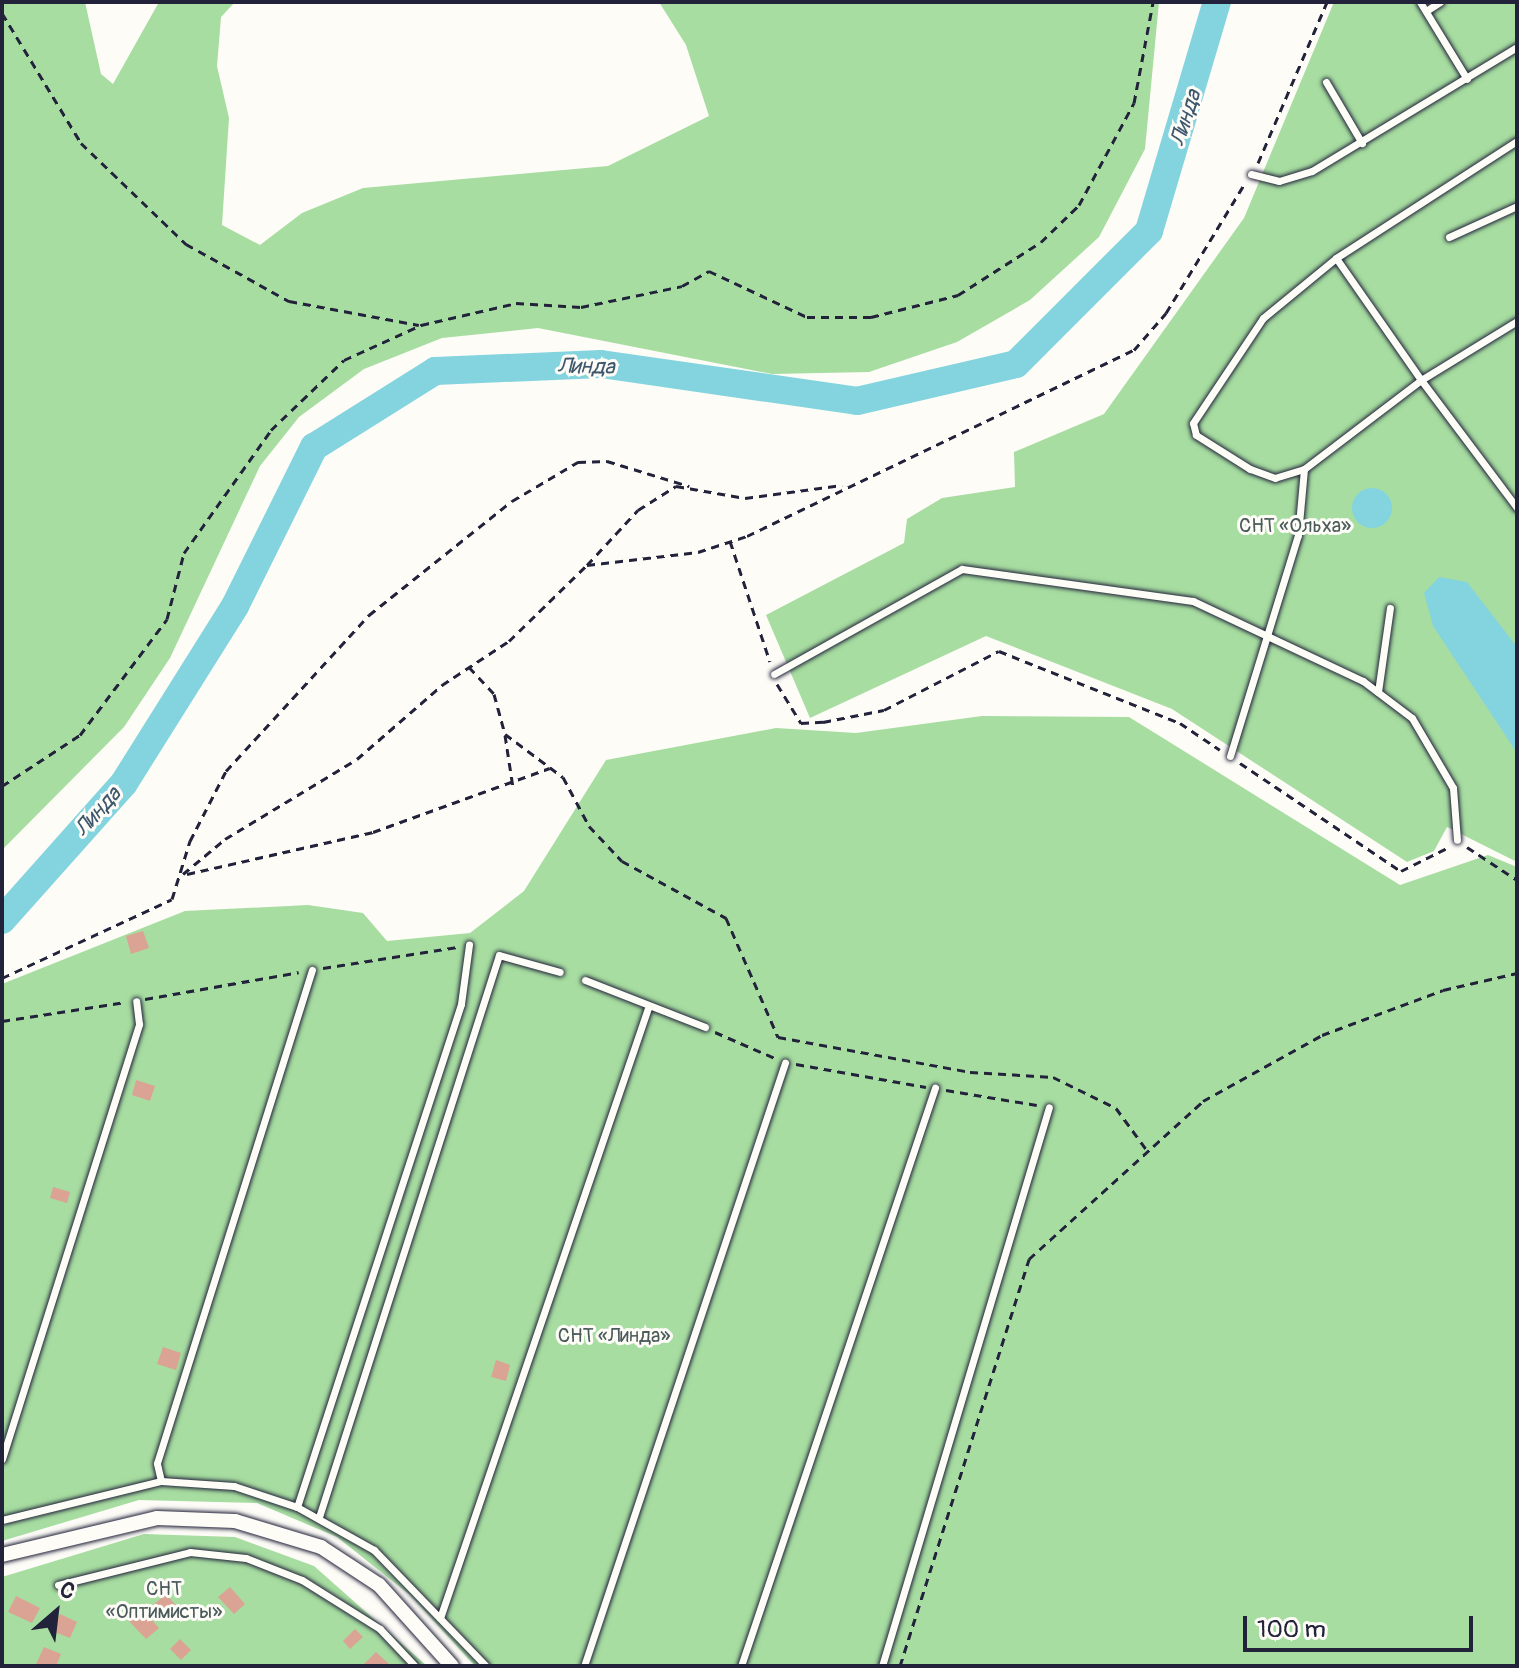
<!DOCTYPE html>
<meta charset="utf-8">
<style>
body{margin:0}
#map{position:relative;width:1519px;height:1668px;overflow:hidden;background:#fdfcf7;font-family:Pangolin,sans-serif}
div>[style]{position:absolute}
.green>*{inset:0;background:#a7dda1}
.water>*{inset:0;background:#83d4de}
.round{border-radius:50%}
.river>*{height:28px;margin:-14px;padding:0 14px;transform-origin:14px;border-radius:14px;background:#83d4de}
.building>*{inset:0;background:#dba394}
.path>*{height:3px;margin-top:-1.5px;transform-origin:0;background:repeating-linear-gradient(90deg,#22223b 0 8px,transparent 0 14px)}
.roads{filter:drop-shadow(0 0 2px #22223b) drop-shadow(0 0 2px #22223b)}
.lane>*{height:7px;margin:-3.5px;padding:0 3.5px;transform-origin:3.5px;border-radius:3.5px;background:#fdfcf7}
.street>*{height:14px;margin:-7px;padding:0 7px;transform-origin:7px;border-radius:7px;background:#fdfcf7}
span{translate:-50% -50%;white-space:nowrap;text-align:center;line-height:1.15;-webkit-text-stroke:6px #fdfcf7;paint-order:stroke}
.park-label{font-size:20px;color:#4a5a5a}
.water-label{font-size:22px;color:#3f576c;font-style:italic}
.frame{position:absolute;inset:0;border:4px solid #22223b;pointer-events:none}
.north{position:absolute;left:16px;top:1572px;width:80px;height:80px;-webkit-text-stroke:6px #fdfcf7;paint-order:stroke;rotate:28deg;font-size:22px;font-weight:700;line-height:32px;text-align:center;color:#22223b}
.north::after{content:'';display:block;margin:auto;width:28px;height:36px;background:#22223b;clip-path:polygon(50% 0,100% 100%,50% 72%,0 100%)}
.scale{position:absolute;left:1243px;top:1616px;width:230px;height:36px;box-sizing:border-box;border:4px solid #22223b;border-top:0;padding-left:10px;font-size:24px;line-height:28px;white-space:nowrap;color:#22223b;-webkit-text-stroke:6px #fdfcf7;paint-order:stroke}
</style>
<div id="map">
<div class="green">
<i style="clip-path:polygon(2px 2px,85px 2px,101px 74px,113px 84px,159px 2px,235px 2px,221px 17px,217px 66px,229px 118px,222px 225px,260px 245px,302px 213px,363px 188px,608px 166px,709px 116px,686px 45px,659px 2px,1159px 2px,1145px 149px,1099px 237px,1030px 300px,957px 342px,869px 372px,772px 374px,538px 328px,442px 338px,364px 369px,299px 417px,260px 466px,170px 658px,124px 727px,2px 850px)"></i>
<i style="clip-path:polygon(1334px 2px,1517px 2px,1517px 862px,1447px 827px,1434px 851px,1407px 862px,1172px 709px,986px 636px,810px 718px,766px 615px,904px 543px,907px 519px,942px 498px,1015px 487px,1014px 452px,1104px 414px,1244px 218px)"></i>
<i style="clip-path:polygon(982px 716px,1129px 717px,1400px 885px,1488px 855px,1517px 867px,1517px 1666px,475px 1666px,410px 1595px,337px 1537px,257px 1503px,139px 1500px,2px 1541px,2px 984px,185px 911px,308px 905px,363px 913px,387px 941px,470px 933px,524px 891px,606px 760px,776px 728px,856px 733px)"></i>
<i style="clip-path:polygon(144px 1534px,235px 1537px,314px 1566px,427px 1666px,2px 1666px,2px 1577px)"></i>
</div>
<div class="water">
<i class="round" style="left:1352px;top:488px;width:40px;height:40px"></i>
<i style="clip-path:polygon(1439px 577px,1467px 582px,1517px 647px,1517px 753px,1433px 626px,1424px 593px)"></i>
</div>
<div class="river">
<i style="left:2px;top:920px;width:183px;rotate:-48.3deg"></i>
<i style="left:124px;top:783px;width:209px;rotate:-57.9deg"></i>
<i style="left:235px;top:606px;width:178px;rotate:-63.6deg"></i>
<i style="left:314px;top:447px;width:143px;rotate:-32.1deg"></i>
<i style="left:435px;top:371px;width:166px;rotate:-2.4deg"></i>
<i style="left:601px;top:364px;width:259px;rotate:8.2deg"></i>
<i style="left:857px;top:401px;width:163px;rotate:-13.1deg"></i>
<i style="left:1016px;top:364px;width:188px;rotate:-45deg"></i>
<i style="left:1149px;top:231px;width:239px;rotate:-73.5deg"></i>
</div>
<div class="building">
<i style="clip-path:polygon(143px 931px,149px 948px,131px 954px,126px 936px)"></i>
<i style="clip-path:polygon(136px 1080px,155px 1086px,150px 1101px,132px 1095px)"></i>
<i style="clip-path:polygon(53px 1187px,70px 1192px,67px 1203px,50px 1198px)"></i>
<i style="clip-path:polygon(163px 1347px,181px 1353px,176px 1370px,157px 1364px)"></i>
<i style="clip-path:polygon(496px 1360px,510px 1365px,506px 1381px,491px 1377px)"></i>
<i style="clip-path:polygon(230px 1587px,245px 1604px,234px 1614px,218px 1597px)"></i>
<i style="clip-path:polygon(166px 1594px,179px 1609px,164px 1621px,152px 1606px)"></i>
<i style="clip-path:polygon(16px 1596px,40px 1608px,32px 1623px,8px 1612px)"></i>
<i style="clip-path:polygon(141px 1608px,159px 1628px,146px 1639px,128px 1620px)"></i>
<i style="clip-path:polygon(60px 1614px,77px 1622px,70px 1638px,52px 1631px)"></i>
<i style="clip-path:polygon(355px 1629px,363px 1637px,350px 1649px,343px 1641px)"></i>
<i style="clip-path:polygon(180px 1639px,191px 1650px,181px 1660px,170px 1649px)"></i>
<i style="clip-path:polygon(44px 1647px,61px 1654px,56px 1666px,36px 1664px)"></i>
<i style="clip-path:polygon(376px 1652px,389px 1664px,362px 1666px)"></i>
</div>
<div class="path">
<i style="left:2px;top:13px;width:152px;rotate:58.7deg"></i>
<i style="left:81px;top:143px;width:146px;rotate:43.9deg"></i>
<i style="left:186px;top:244px;width:118px;rotate:29deg"></i>
<i style="left:289px;top:301px;width:132px;rotate:10.5deg"></i>
<i style="left:1258px;top:163px;width:175px;rotate:-66.8deg"></i>
<i style="left:730px;top:541px;width:127px;rotate:71.7deg"></i>
<i style="left:587px;top:565px;width:75px;rotate:-47.2deg"></i>
<i style="left:638px;top:510px;width:45px;rotate:-32.3deg"></i>
<i style="left:676px;top:486px;width:70px;rotate:9.9deg"></i>
<i style="left:745px;top:498px;width:98px;rotate:-7.6deg"></i>
<i style="left:469px;top:667px;width:37px;rotate:47deg"></i>
<i style="left:494px;top:694px;width:41px;rotate:74.6deg"></i>
<i style="left:505px;top:734px;width:72px;rotate:36.6deg"></i>
<i style="left:563px;top:777px;width:55px;rotate:62deg"></i>
<i style="left:589px;top:826px;width:48px;rotate:46.7deg"></i>
<i style="left:622px;top:861px;width:119px;rotate:28.7deg"></i>
<i style="left:726px;top:918px;width:130px;rotate:66.4deg"></i>
<i style="left:778px;top:1037px;width:195px;rotate:10.3deg"></i>
<i style="left:970px;top:1072px;width:83px;rotate:3.4deg"></i>
<i style="left:1053px;top:1077px;width:70px;rotate:26.2deg"></i>
<i style="left:1116px;top:1108px;width:51px;rotate:53.8deg"></i>
<i style="left:777px;top:684px;width:46px;rotate:58.4deg"></i>
<i style="left:801px;top:723px;width:22px;rotate:-3deg"></i>
<i style="left:823px;top:722px;width:62px;rotate:-11.1deg"></i>
<i style="left:884px;top:710px;width:129px;rotate:-27.2deg"></i>
<i style="left:999px;top:651px;width:195px;rotate:21.7deg"></i>
<i style="left:1180px;top:723px;width:48px;rotate:34deg"></i>
<i style="left:505px;top:735px;width:53px;rotate:81.3deg"></i>
<i style="left:1240px;top:763px;width:194px;rotate:33.9deg"></i>
<i style="left:1401px;top:871px;width:54px;rotate:-26.6deg"></i>
<i style="left:2px;top:786px;width:93px;rotate:-33.2deg"></i>
<i style="left:80px;top:735px;width:145px;rotate:-53.1deg"></i>
<i style="left:167px;top:619px;width:68px;rotate:-75.6deg"></i>
<i style="left:184px;top:553px;width:151px;rotate:-54.7deg"></i>
<i style="left:271px;top:430px;width:101px;rotate:-43.8deg"></i>
<i style="left:344px;top:360px;width:85px;rotate:-24.4deg"></i>
<i style="left:421px;top:325px;width:98px;rotate:-13deg"></i>
<i style="left:516px;top:303px;width:65px;rotate:3.5deg"></i>
<i style="left:581px;top:307px;width:103px;rotate:-11.7deg"></i>
<i style="left:682px;top:286px;width:31px;rotate:-29deg"></i>
<i style="left:709px;top:271px;width:108px;rotate:25.1deg"></i>
<i style="left:807px;top:317px;width:64px"></i>
<i style="left:871px;top:317px;width:90px;rotate:-14.2deg"></i>
<i style="left:958px;top:295px;width:98px;rotate:-32.6deg"></i>
<i style="left:1041px;top:242px;width:53px;rotate:-44.2deg"></i>
<i style="left:1079px;top:205px;width:116px;rotate:-61.7deg"></i>
<i style="left:1134px;top:103px;width:103px;rotate:-79.3deg"></i>
<i style="left:1467px;top:847px;width:60px;rotate:33.4deg"></i>
<i style="left:183px;top:874px;width:55px;rotate:-39.8deg"></i>
<i style="left:225px;top:839px;width:154px;rotate:-31.2deg"></i>
<i style="left:357px;top:759px;width:113px;rotate:-41deg"></i>
<i style="left:442px;top:685px;width:80px;rotate:-33.3deg"></i>
<i style="left:509px;top:641px;width:109px;rotate:-44.3deg"></i>
<i style="left:587px;top:565px;width:112px;rotate:-6.7deg"></i>
<i style="left:698px;top:552px;width:52px;rotate:-18.1deg"></i>
<i style="left:747px;top:536px;width:429px;rotate:-25.7deg"></i>
<i style="left:1134px;top:350px;width:49px;rotate:-49.1deg"></i>
<i style="left:1166px;top:313px;width:152px;rotate:-58.7deg"></i>
<i style="left:187px;top:874px;width:191px;rotate:-12.7deg"></i>
<i style="left:373px;top:832px;width:188px;rotate:-19.9deg"></i>
<i style="left:323px;top:968px;width:136px;rotate:-8.9deg"></i>
<i style="left:2px;top:978px;width:187px;rotate:-24.9deg"></i>
<i style="left:172px;top:899px;width:61px;rotate:-72.8deg"></i>
<i style="left:190px;top:841px;width:79px;rotate:-62.8deg"></i>
<i style="left:226px;top:771px;width:212px;rotate:-47.5deg"></i>
<i style="left:369px;top:615px;width:183px;rotate:-38.6deg"></i>
<i style="left:512px;top:501px;width:77px;rotate:-30.6deg"></i>
<i style="left:578px;top:462px;width:29px;rotate:-2deg"></i>
<i style="left:607px;top:461px;width:86px;rotate:17deg"></i>
<i style="left:145px;top:999px;width:156px;rotate:-9.9deg"></i>
<i style="left:2px;top:1021px;width:125px;rotate:-8.7deg"></i>
<i style="left:715px;top:1032px;width:68px;rotate:23.5deg"></i>
<i style="left:796px;top:1064px;width:132px;rotate:10deg"></i>
<i style="left:946px;top:1090px;width:92px;rotate:9.4deg"></i>
<i style="left:900px;top:1666px;width:427px;rotate:-72.4deg"></i>
<i style="left:1029px;top:1259px;width:235px;rotate:-42.2deg"></i>
<i style="left:1203px;top:1101px;width:136px;rotate:-29deg"></i>
<i style="left:1322px;top:1035px;width:129px;rotate:-20.4deg"></i>
<i style="left:1443px;top:990px;width:76px;rotate:-12.9deg"></i>
</div>
<div class="roads">
<div class="lane">
<i style="left:1420px;top:2px;width:90px;rotate:58.6deg"></i>
<i style="left:1426px;top:11px;width:17px;rotate:-33deg"></i>
<i style="left:1326px;top:82px;width:71px;rotate:59.5deg"></i>
<i style="left:1251px;top:174px;width:29px;rotate:14deg"></i>
<i style="left:1279px;top:181px;width:34px;rotate:-17deg"></i>
<i style="left:1312px;top:171px;width:240px;rotate:-31.2deg"></i>
<i style="left:1449px;top:237px;width:75px;rotate:-24.5deg"></i>
<i style="left:1336px;top:258px;width:216px;rotate:-32.9deg"></i>
<i style="left:1517px;top:321px;width:113px;rotate:148.4deg"></i>
<i style="left:1421px;top:380px;width:147px;rotate:142.7deg"></i>
<i style="left:1304px;top:469px;width:30px;rotate:163deg"></i>
<i style="left:1275px;top:478px;width:27px;rotate:-160deg"></i>
<i style="left:1250px;top:469px;width:64px;rotate:-147.8deg"></i>
<i style="left:1196px;top:435px;width:12px;rotate:-104deg"></i>
<i style="left:1193px;top:423px;width:126px;rotate:-56.3deg"></i>
<i style="left:1263px;top:318px;width:94px;rotate:-39.4deg"></i>
<i style="left:1336px;top:258px;width:149px;rotate:55.1deg"></i>
<i style="left:1421px;top:380px;width:160px;rotate:53.1deg"></i>
<i style="left:774px;top:674px;width:215px;rotate:-29.2deg"></i>
<i style="left:962px;top:569px;width:233px;rotate:7.9deg"></i>
<i style="left:1193px;top:601px;width:188px;rotate:25.2deg"></i>
<i style="left:1363px;top:681px;width:61px;rotate:37.1deg"></i>
<i style="left:1412px;top:718px;width:81px;rotate:59.6deg"></i>
<i style="left:1453px;top:788px;width:52px;rotate:85.6deg"></i>
<i style="left:1378px;top:692px;width:85px;rotate:-81.9deg"></i>
<i style="left:1230px;top:756px;width:231px;rotate:-72.9deg"></i>
<i style="left:1298px;top:535px;width:66px;rotate:-84.8deg"></i>
<i style="left:585px;top:980px;width:129px;rotate:21.4deg"></i>
<i style="left:2px;top:1459px;width:456px;rotate:-72.5deg"></i>
<i style="left:139px;top:1024px;width:23px;rotate:-97deg"></i>
<i style="left:161px;top:1481px;width:18px;rotate:-103deg"></i>
<i style="left:157px;top:1463px;width:517px;rotate:-72.55deg"></i>
<i style="left:297px;top:1507px;width:529px;rotate:-71.94deg"></i>
<i style="left:461px;top:1004px;width:60px;rotate:-82.3deg"></i>
<i style="left:319px;top:1517px;width:590px;rotate:-72.24deg"></i>
<i style="left:499px;top:955px;width:63px;rotate:15.6deg"></i>
<i style="left:2px;top:1520px;width:164px;rotate:-13.8deg"></i>
<i style="left:161px;top:1481px;width:73px;rotate:3.9deg"></i>
<i style="left:234px;top:1486px;width:66px;rotate:18.4deg"></i>
<i style="left:297px;top:1507px;width:88px;rotate:29.2deg"></i>
<i style="left:374px;top:1550px;width:161px;rotate:46deg"></i>
<i style="left:58px;top:1585px;width:136px;rotate:-14deg"></i>
<i style="left:190px;top:1552px;width:56px;rotate:6.1deg"></i>
<i style="left:246px;top:1558px;width:60px;rotate:21.4deg"></i>
<i style="left:302px;top:1580px;width:92px;rotate:32.1deg"></i>
<i style="left:380px;top:1629px;width:51px;rotate:46.6deg"></i>
<i style="left:440px;top:1618px;width:644px;rotate:-71.17deg"></i>
<i style="left:584px;top:1666px;width:636px;rotate:-71.57deg"></i>
<i style="left:741px;top:1666px;width:610px;rotate:-71.45deg"></i>
<i style="left:882px;top:1666px;width:583px;rotate:-73.37deg"></i>
</div>
<div class="street">
<i style="left:2px;top:1555px;width:159px;rotate:-13.4deg"></i>
<i style="left:157px;top:1518px;width:78px;rotate:2.2deg"></i>
<i style="left:235px;top:1521px;width:90px;rotate:16.8deg"></i>
<i style="left:321px;top:1547px;width:69px;rotate:33.2deg"></i>
<i style="left:379px;top:1585px;width:109px;rotate:48deg"></i>
</div>
</div>
<div class="park-label">
<span style="left:1295px;top:525px">СНТ «Ольха»</span>
<span style="left:614px;top:1335px">СНТ «Линда»</span>
<span style="left:164px;top:1600px">СНТ<br>«Оптимисты»</span>
</div>
<div class="water-label">
<span style="left:1186px;top:118px;rotate:-72deg">Линда</span>
<span style="left:586px;top:367px;rotate:1deg">Линда</span>
<span style="left:98px;top:812px;rotate:-48deg">Линда</span>
</div>
<div class="frame"></div>
<div class="north">С</div>
<div class="scale">100 m</div>
</div>
